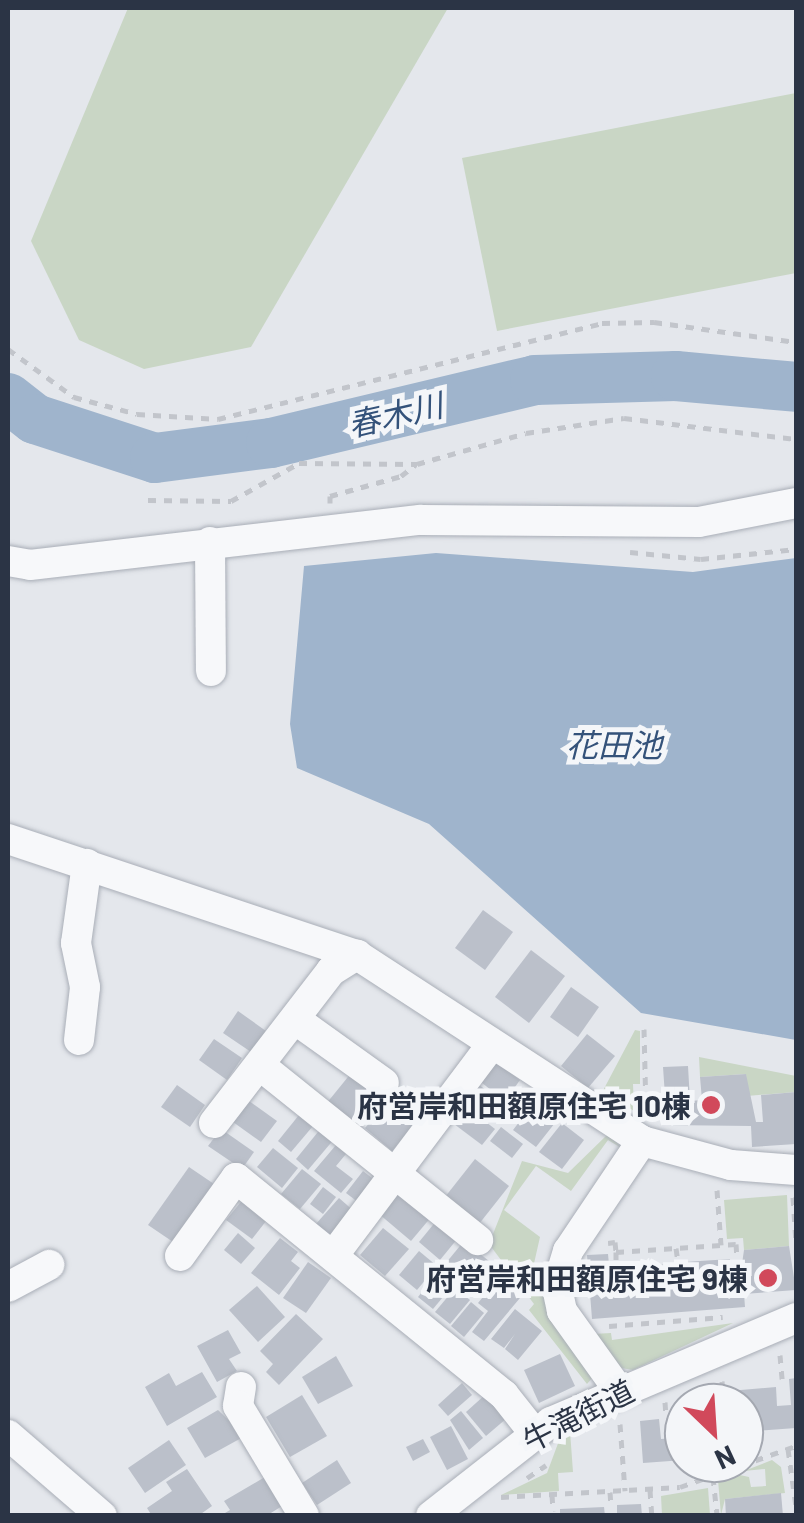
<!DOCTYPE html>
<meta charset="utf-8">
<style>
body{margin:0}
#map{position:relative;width:804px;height:1523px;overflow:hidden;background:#e4e7ec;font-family:Barlow,"Noto Sans JP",sans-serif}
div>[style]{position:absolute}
.green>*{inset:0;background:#c9d6c5}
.water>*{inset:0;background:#9fb4cc}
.river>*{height:50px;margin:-25px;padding:0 25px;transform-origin:25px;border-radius:25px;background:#9fb4cc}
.building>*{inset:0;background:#bbc0ca}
.path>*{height:5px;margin-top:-2.5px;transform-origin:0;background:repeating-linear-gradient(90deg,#c2c5cb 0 8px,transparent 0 16px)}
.roads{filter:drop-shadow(0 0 2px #a9aeb7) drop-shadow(0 0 2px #a9aeb7)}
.minor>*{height:30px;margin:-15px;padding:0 15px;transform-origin:15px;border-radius:15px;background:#f7f8fa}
.dots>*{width:28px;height:28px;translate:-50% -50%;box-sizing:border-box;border:5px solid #f4f6f9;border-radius:50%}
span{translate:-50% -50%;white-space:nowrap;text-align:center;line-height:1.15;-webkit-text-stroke:10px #f4f6f9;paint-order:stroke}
.poi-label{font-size:30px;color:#2b3445;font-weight:700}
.right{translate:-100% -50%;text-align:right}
.street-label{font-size:30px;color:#2b3445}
.water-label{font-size:32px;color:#34527a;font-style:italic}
.frame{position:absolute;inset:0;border:10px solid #2b3445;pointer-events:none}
.north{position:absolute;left:664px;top:1383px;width:100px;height:100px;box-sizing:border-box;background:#f4f6f9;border:2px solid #a4a8b1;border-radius:50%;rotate:155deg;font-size:28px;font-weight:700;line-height:40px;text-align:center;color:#2b3445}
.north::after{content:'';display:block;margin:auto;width:35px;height:45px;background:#d1495b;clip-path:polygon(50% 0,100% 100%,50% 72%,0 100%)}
</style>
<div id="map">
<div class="green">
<i style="clip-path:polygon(128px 8px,448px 8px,251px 347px,144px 369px,79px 340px,31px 241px)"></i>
<i style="clip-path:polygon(796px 93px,796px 273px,497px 331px,462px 158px)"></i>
<i style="clip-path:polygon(635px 1030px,640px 1031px,640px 1084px,633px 1084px,634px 1110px,616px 1112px,598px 1100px)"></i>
<i style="clip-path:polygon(699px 1057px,796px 1076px,796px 1092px,747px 1096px,746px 1074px,700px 1077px)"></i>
<i style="clip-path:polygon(608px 1134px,623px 1149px,608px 1140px,571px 1191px,536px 1166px,504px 1210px,540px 1237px,528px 1290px,549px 1290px,593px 1377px,587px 1384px,529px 1310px,534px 1304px,489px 1244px,522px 1161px,568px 1173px)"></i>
<i style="clip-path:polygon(787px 1195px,789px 1246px,744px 1250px,743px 1238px,727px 1239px,724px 1200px)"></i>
<i style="clip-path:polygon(733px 1323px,633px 1370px,616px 1367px,593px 1334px,611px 1333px,612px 1340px)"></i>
<i style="clip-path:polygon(570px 1431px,573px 1472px,558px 1473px,559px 1491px,501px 1495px,547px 1473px,560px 1438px)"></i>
<i style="clip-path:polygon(772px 1460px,781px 1467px,785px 1493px,725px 1499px,721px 1515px,718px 1480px,735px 1474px,749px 1477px,751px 1487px,766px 1486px,765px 1469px,744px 1471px)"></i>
<i style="clip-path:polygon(708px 1488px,710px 1515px,662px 1515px,661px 1496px)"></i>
</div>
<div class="water">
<i style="clip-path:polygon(436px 553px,693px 572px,796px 558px,796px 1040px,641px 1013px,429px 824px,297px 768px,290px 724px,304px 566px)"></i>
</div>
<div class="river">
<i style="left:8px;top:398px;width:34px;rotate:38deg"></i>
<i style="left:35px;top:419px;width:126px;rotate:18deg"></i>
<i style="left:155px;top:458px;width:117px;rotate:-7.4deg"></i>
<i style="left:271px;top:443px;width:271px;rotate:-13.4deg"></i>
<i style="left:535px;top:380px;width:141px;rotate:-1.6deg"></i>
<i style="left:676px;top:376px;width:121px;rotate:5.2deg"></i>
</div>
<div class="building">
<i style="clip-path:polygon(483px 910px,513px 932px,485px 970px,455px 948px)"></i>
<i style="clip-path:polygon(531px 950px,565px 976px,529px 1023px,495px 997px)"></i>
<i style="clip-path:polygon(571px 987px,599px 1007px,578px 1037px,550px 1017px)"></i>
<i style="clip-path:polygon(238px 1011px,266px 1031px,251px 1052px,223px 1033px)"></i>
<i style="clip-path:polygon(587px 1034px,615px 1056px,588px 1088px,561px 1066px)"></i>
<i style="clip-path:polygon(214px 1039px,242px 1058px,227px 1080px,199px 1060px)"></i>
<i style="clip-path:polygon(492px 1059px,520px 1080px,505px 1101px,477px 1079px)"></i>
<i style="clip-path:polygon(688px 1066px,690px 1101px,702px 1100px,700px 1077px,746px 1074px,756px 1122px,763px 1122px,761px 1095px,796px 1092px,796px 1144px,752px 1147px,751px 1126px,667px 1125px,663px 1067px)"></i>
<i style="clip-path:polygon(352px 1072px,379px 1094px,352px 1126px,326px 1104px)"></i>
<i style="clip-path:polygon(474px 1081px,508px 1107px,495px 1122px,462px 1097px)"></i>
<i style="clip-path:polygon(177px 1085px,205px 1105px,190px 1127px,161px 1107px)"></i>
<i style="clip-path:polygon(528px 1088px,562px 1114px,536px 1147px,513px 1130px,523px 1117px,512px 1109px)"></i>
<i style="clip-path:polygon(395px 1093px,422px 1116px,392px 1151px,365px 1128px)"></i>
<i style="clip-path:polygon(249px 1101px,277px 1121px,261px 1142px,233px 1122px)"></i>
<i style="clip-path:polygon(459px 1101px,495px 1129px,482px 1145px,446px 1118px)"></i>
<i style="clip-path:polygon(299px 1115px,313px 1126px,291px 1152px,278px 1141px)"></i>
<i style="clip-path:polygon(562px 1123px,584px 1140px,562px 1169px,539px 1152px)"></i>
<i style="clip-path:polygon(322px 1127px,335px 1138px,308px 1170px,296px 1159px)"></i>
<i style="clip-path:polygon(501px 1127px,523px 1144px,512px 1158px,490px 1141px)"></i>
<i style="clip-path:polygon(221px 1129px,254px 1152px,242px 1169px,208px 1146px)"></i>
<i style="clip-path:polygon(336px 1145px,346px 1154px,336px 1166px,353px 1179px,341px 1193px,314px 1171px)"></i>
<i style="clip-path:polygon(273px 1148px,298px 1168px,282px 1188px,257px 1167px)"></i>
<i style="clip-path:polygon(475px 1159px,509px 1186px,479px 1224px,445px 1197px)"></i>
<i style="clip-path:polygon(189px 1167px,217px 1186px,176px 1244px,148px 1225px)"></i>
<i style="clip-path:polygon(302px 1169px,321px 1184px,300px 1209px,281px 1194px)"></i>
<i style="clip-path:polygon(363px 1171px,381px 1185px,363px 1206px,346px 1193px)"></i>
<i style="clip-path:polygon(323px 1187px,336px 1197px,323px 1214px,310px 1204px)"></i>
<i style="clip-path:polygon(401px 1189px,432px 1216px,411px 1241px,379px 1214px)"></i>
<i style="clip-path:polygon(245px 1197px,270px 1216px,252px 1239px,226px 1220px)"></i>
<i style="clip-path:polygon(339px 1198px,355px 1212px,332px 1240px,315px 1225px)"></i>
<i style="clip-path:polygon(437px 1220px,458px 1238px,440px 1260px,419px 1242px)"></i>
<i style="clip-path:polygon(383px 1228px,409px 1249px,385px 1276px,360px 1255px)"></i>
<i style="clip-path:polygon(238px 1233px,255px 1248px,241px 1264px,224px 1250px)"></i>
<i style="clip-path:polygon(280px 1238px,298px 1252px,291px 1261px,300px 1268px,279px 1295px,251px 1273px)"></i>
<i style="clip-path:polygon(464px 1241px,499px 1269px,476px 1298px,441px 1269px)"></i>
<i style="clip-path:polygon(789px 1246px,796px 1290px,744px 1294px,745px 1307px,592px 1319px,587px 1255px,608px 1254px,612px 1296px,627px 1295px,625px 1267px,671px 1264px,673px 1291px,687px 1290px,685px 1262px,730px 1259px,732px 1285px,739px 1285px,744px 1250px)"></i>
<i style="clip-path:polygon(419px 1251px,437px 1266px,417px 1290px,399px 1275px)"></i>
<i style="clip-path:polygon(308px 1262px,331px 1278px,306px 1313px,283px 1298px)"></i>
<i style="clip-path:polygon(437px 1273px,453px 1285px,433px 1309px,418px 1297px)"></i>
<i style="clip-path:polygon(502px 1274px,525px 1292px,484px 1341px,472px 1332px,488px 1311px,478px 1303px)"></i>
<i style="clip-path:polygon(257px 1286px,285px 1317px,258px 1342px,229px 1310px)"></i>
<i style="clip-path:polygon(455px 1288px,470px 1300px,450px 1324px,435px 1312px)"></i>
<i style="clip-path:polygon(471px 1302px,484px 1313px,464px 1337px,451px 1326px)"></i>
<i style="clip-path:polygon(515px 1309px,542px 1331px,518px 1360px,505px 1349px,515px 1334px,504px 1348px,491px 1339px)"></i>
<i style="clip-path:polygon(296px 1314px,323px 1339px,279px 1385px,266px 1372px,273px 1364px,260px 1351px)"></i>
<i style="clip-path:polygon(228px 1330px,241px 1353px,229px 1359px,237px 1371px,217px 1382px,197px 1346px)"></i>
<i style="clip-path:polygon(560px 1354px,575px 1386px,539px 1403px,524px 1370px)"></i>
<i style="clip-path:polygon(336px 1356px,353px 1386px,318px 1404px,302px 1377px)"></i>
<i style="clip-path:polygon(202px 1372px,217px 1397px,167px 1426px,145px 1387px,169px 1373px,176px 1386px)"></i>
<i style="clip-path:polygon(796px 1378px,796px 1428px,744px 1432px,744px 1403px,730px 1403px,729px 1391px,776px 1387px,777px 1406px,791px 1405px,789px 1379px)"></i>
<i style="clip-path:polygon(462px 1383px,472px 1395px,448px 1416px,438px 1405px)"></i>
<i style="clip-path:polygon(486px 1394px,507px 1418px,486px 1436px,466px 1412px)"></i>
<i style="clip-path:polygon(302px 1395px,327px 1436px,290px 1457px,266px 1417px)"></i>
<i style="clip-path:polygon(684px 1409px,684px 1460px,643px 1463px,640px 1421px,659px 1419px,661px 1439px,675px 1438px,673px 1410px)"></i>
<i style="clip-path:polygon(218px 1410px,245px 1436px,205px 1458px,187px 1428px)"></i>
<i style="clip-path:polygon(461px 1411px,483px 1438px,469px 1450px,450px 1420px)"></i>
<i style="clip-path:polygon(451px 1426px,468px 1459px,447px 1470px,430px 1437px)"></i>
<i style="clip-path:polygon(423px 1439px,430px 1452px,413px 1461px,406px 1447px)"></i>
<i style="clip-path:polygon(169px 1440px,186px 1465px,145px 1493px,128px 1468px)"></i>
<i style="clip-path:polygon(337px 1460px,351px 1483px,317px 1505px,302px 1483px)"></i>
<i style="clip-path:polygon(187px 1469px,212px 1506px,198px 1516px,152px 1516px,147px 1508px,172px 1491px,166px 1482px)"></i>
<i style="clip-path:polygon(270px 1474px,287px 1503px,266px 1516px,220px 1516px,230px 1510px,224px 1501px)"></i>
<i style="clip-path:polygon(781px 1493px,783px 1516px,726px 1516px,725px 1499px)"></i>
<i style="clip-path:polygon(641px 1504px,642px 1516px,617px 1516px,617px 1505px)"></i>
<i style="clip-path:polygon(604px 1507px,605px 1516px,560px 1516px,560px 1509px)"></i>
</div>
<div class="path">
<i style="left:8px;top:349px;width:82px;rotate:36deg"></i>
<i style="left:74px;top:397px;width:65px;rotate:15.1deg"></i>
<i style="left:137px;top:414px;width:81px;rotate:3.5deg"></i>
<i style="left:218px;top:419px;width:396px;rotate:-14deg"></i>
<i style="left:602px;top:323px;width:52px;rotate:-1.1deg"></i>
<i style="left:654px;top:322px;width:143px;rotate:8deg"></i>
<i style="left:148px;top:500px;width:83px;rotate:0.7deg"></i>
<i style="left:231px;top:501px;width:78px;rotate:-29.2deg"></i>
<i style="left:299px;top:463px;width:118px;rotate:0.5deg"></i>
<i style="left:417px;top:464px;width:113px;rotate:-15.9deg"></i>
<i style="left:526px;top:433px;width:99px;rotate:-8.7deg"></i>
<i style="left:624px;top:418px;width:173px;rotate:7deg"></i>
<i style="left:330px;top:503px;width:7px;rotate:-90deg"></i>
<i style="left:330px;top:496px;width:74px;rotate:-15.7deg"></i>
<i style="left:401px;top:476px;width:18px;rotate:-38deg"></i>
<i style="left:630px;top:552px;width:71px;rotate:5.6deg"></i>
<i style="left:701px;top:559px;width:96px;rotate:-6deg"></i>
<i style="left:644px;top:1029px;width:82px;rotate:88.6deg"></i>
<i style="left:717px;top:1190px;width:55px;rotate:85.8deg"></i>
<i style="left:793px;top:1197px;width:46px;rotate:86.3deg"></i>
<i style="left:608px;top:1243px;width:7px;rotate:-8deg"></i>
<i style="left:615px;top:1242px;width:10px;rotate:84deg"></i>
<i style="left:616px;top:1252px;width:120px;rotate:-3.8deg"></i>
<i style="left:736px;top:1244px;width:14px;rotate:86deg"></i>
<i style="left:676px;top:1248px;width:15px;rotate:82deg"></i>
<i style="left:616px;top:1252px;width:14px;rotate:90deg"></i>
<i style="left:609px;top:1326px;width:114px;rotate:-4.5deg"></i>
<i style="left:780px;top:1355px;width:24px;rotate:85deg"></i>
<i style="left:722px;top:1381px;width:20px;rotate:84deg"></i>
<i style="left:665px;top:1402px;width:16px;rotate:86deg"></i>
<i style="left:620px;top:1424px;width:67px;rotate:85.7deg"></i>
<i style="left:788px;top:1449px;width:59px;rotate:82.1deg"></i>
<i style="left:713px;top:1477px;width:39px;rotate:84deg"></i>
<i style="left:527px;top:1478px;width:23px;rotate:-34deg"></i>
<i style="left:650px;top:1490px;width:26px;rotate:86deg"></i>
<i style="left:610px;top:1492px;width:15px;rotate:86deg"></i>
<i style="left:552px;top:1495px;width:16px;rotate:86deg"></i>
<i style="left:501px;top:1497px;width:179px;rotate:-3.2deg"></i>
<i style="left:680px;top:1487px;width:123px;rotate:-19.5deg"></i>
</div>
<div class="roads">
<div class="minor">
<i style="left:210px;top:542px;width:129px;rotate:89.6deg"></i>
<i style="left:8px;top:561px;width:22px;rotate:10deg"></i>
<i style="left:30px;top:565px;width:394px;rotate:-6.6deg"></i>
<i style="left:421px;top:520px;width:278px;rotate:0.4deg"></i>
<i style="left:699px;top:522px;width:99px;rotate:-11.1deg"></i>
<i style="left:8px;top:839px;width:368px;rotate:18.4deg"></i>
<i style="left:357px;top:955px;width:340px;rotate:33.1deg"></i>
<i style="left:642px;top:1141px;width:92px;rotate:15.1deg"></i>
<i style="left:731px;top:1165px;width:65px;rotate:4.4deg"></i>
<i style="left:296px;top:1020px;width:108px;rotate:35.6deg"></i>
<i style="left:79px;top:1040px;width:53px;rotate:-83.5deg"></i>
<i style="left:85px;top:987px;width:45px;rotate:-101.6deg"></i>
<i style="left:76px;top:943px;width:80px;rotate:-82.1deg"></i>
<i style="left:262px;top:1067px;width:277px;rotate:38.7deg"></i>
<i style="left:214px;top:1123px;width:192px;rotate:-52.4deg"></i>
<i style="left:331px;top:971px;width:31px;rotate:-32deg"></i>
<i style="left:180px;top:1256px;width:96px;rotate:-54.3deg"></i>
<i style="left:236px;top:1178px;width:345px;rotate:39deg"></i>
<i style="left:504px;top:1395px;width:48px;rotate:51.7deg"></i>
<i style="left:333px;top:1256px;width:265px;rotate:-53.1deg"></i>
<i style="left:8px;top:1287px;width:47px;rotate:-28.2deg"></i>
<i style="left:241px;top:1387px;width:19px;rotate:99deg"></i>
<i style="left:238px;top:1406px;width:128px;rotate:59deg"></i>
<i style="left:620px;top:1392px;width:100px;rotate:-125.6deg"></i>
<i style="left:562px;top:1311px;width:25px;rotate:-102deg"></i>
<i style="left:557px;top:1287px;width:38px;rotate:-73deg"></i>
<i style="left:568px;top:1251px;width:133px;rotate:-56.1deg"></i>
<i style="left:8px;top:1435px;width:124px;rotate:40.8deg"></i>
<i style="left:431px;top:1516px;width:152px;rotate:-38.1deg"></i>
<i style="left:551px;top:1422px;width:266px;rotate:-23deg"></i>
</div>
</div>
<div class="dots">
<i style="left:711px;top:1105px;background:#d1495b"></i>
<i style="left:768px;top:1278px;background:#d1495b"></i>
</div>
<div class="poi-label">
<span class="right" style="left:691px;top:1105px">府営岸和田額原住宅 10棟</span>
<span class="right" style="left:748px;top:1278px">府営岸和田額原住宅 9棟</span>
</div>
<div class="street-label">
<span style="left:578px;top:1415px;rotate:-27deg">牛滝街道</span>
</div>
<div class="water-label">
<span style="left:395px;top:414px;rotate:-13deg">春木川</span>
<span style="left:614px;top:744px">花田池</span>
</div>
<div class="frame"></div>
<div class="north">N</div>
</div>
